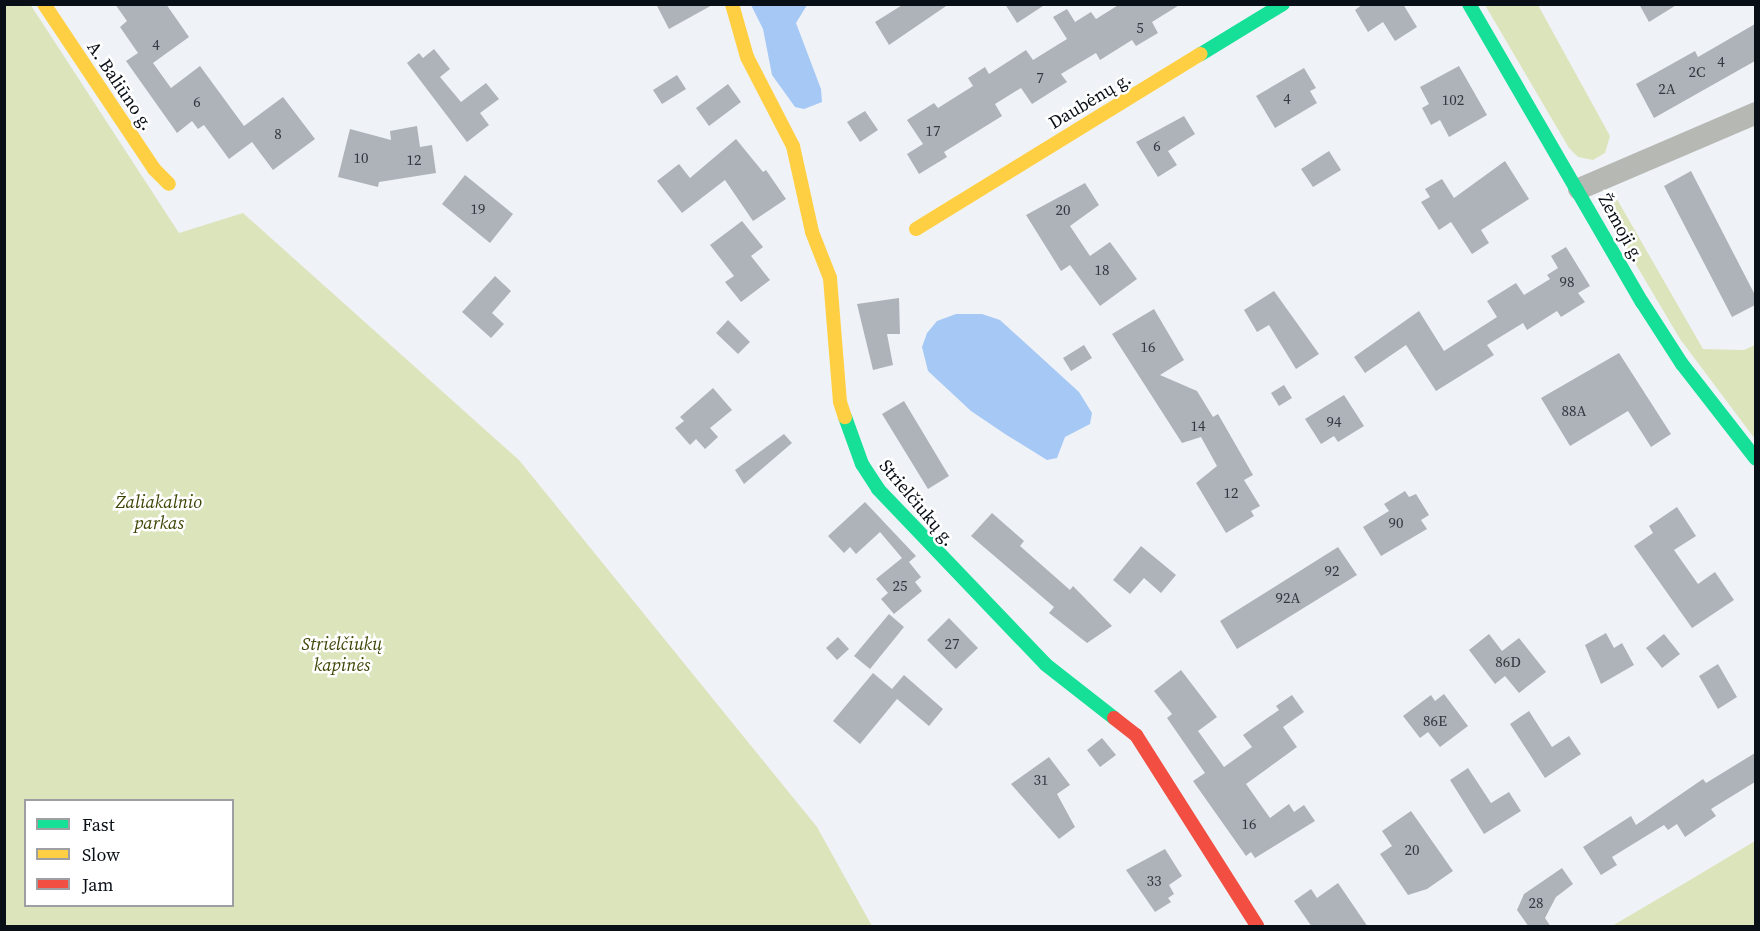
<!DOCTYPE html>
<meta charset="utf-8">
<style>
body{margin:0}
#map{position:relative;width:1760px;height:931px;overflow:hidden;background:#eff3f8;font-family:"Source Serif 4",serif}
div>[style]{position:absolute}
.green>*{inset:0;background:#dce4bc}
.water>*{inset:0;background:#a6c8f5}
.building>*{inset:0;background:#aeb3b9}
.street>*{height:22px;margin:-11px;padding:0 11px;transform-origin:11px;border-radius:11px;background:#b5b8b3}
.fast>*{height:14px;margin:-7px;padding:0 7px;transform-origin:7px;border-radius:7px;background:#16e098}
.slow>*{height:14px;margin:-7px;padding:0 7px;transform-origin:7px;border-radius:7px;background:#ffcf43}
.jam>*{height:14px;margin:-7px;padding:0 7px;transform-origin:7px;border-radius:7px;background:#f24e42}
span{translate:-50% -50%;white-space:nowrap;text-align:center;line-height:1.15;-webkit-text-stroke:5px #fff;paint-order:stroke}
.number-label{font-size:15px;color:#32383f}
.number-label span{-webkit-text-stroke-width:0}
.street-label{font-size:18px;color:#090f16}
.park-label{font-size:18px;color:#3f4506;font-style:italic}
.frame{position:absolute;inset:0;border:6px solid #090f16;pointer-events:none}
.legend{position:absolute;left:24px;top:799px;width:210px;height:108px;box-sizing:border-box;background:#fff;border:2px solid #9d9fa2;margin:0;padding:8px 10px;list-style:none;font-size:18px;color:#090f16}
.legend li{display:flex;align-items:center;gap:12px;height:30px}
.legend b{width:30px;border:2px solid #9d9fa2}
</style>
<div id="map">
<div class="green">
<i style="clip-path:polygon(evenodd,30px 4px,179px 233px,243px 213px,519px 460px,817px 827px,872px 926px,5px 926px,4px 5px,30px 4px,26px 800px,232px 800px,232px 906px,26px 906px,26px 800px)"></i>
<i style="clip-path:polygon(1485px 5px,1538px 5px,1610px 136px,1605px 153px,1593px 160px,1578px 157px,1569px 148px)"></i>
<i style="clip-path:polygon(1614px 194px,1703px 349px,1744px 350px,1755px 345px,1755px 439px,1680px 339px,1605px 212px,1607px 200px)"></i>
<i style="clip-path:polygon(1755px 841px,1755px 926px,1612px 926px,1690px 880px)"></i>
</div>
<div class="water">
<i style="clip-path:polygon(751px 5px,807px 5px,796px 23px,821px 89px,822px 102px,804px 109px,795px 107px,785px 93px,772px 75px,763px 29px)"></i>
<i style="clip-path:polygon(956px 314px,982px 314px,1000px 320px,1079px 392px,1092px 413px,1090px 424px,1065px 437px,1057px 458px,1047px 460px,1005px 434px,971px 411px,928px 371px,922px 347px,927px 333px,937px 321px)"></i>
</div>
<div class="building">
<i style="clip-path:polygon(115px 4px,166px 4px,189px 37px,153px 63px,171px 88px,200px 66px,244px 126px,283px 97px,315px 139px,273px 170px,252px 142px,229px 159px,204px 125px,198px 129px,192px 121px,177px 133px,126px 61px,138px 53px,120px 27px,127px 21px)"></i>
<i style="clip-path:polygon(656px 4px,714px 4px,669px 29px)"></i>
<i style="clip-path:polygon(904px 4px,949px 4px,889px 45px,875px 22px)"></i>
<i style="clip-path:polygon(1005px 4px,1046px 4px,1017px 23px)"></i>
<i style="clip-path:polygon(1120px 4px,1181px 4px,1152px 22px,1158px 33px,1136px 46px,1132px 40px,1100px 60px,1096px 53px,1061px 74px,1067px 82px,1032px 104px,1021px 88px,995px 104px,1002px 116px,944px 152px,947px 157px,919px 174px,907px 154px,923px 144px,907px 120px,934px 103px,938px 108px,973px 86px,968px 78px,985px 67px,989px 74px,1026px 50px,1033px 60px,1067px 39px,1053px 17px,1067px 9px,1075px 22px,1091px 12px,1096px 19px)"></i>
<i style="clip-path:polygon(1363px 4px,1403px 4px,1417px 27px,1395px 41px,1383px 22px,1368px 32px,1355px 10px)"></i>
<i style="clip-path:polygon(1639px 4px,1678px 4px,1649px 22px)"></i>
<i style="clip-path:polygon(1755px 24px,1755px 61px,1654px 118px,1636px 84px,1695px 51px,1698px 57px)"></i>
<i style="clip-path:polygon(434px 49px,450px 69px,440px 77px,461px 102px,486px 83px,499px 99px,480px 113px,489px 125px,467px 142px,407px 63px,419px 53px,423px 58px)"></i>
<i style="clip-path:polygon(1459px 66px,1487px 115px,1449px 137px,1440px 120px,1431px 125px,1422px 108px,1429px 104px,1420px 87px)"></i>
<i style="clip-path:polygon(1304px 68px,1316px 88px,1310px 91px,1317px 103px,1275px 128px,1256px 96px)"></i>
<i style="clip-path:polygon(677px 75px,686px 89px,662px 104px,653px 90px)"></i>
<i style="clip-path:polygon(728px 84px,741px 102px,709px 126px,696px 108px)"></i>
<i style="clip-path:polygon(865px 111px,878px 130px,860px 142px,847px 122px)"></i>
<i style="clip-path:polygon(1184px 116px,1195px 134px,1168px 151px,1177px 165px,1158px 177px,1136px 142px)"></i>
<i style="clip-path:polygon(417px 126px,420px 147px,432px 145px,436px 173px,379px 182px,378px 187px,338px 177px,350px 129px,391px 140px,390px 131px)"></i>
<i style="clip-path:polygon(736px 139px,763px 172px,766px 170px,786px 199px,753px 221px,725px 180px,682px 213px,657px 181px,679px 164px,690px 178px)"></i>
<i style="clip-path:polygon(1329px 151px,1341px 170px,1313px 187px,1301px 169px)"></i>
<i style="clip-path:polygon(1505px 161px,1529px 199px,1481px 230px,1489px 243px,1472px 254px,1451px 222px,1439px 230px,1421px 202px,1430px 197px,1425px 189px,1442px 179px,1454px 198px)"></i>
<i style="clip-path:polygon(1691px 171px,1755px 295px,1755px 305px,1732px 317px,1664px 186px)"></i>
<i style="clip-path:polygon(465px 175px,513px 214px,490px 243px,442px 204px)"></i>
<i style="clip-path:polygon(1085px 183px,1099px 205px,1070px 226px,1090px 256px,1110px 242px,1137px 279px,1100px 306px,1070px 265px,1061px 271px,1026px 215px)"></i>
<i style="clip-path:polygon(742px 221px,763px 247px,751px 256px,770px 280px,741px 302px,725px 282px,734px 276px,710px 245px)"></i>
<i style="clip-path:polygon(1566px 247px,1590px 286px,1578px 293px,1585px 302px,1561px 317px,1557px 311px,1527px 330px,1523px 323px,1487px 345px,1494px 355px,1436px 391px,1406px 345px,1365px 373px,1354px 357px,1419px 311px,1444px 351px,1497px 317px,1487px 301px,1516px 283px,1524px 295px,1550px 279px,1547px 275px,1558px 268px,1551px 256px)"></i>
<i style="clip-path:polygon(495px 276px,511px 291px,492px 313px,504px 324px,491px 338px,462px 312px)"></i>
<i style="clip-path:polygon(1274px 291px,1319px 354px,1296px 369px,1269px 325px,1257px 332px,1244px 310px)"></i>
<i style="clip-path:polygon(899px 298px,900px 334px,887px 334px,893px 365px,873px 370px,857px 304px)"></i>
<i style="clip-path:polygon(1154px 309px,1184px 360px,1160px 375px,1197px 391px,1213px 417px,1218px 414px,1253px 475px,1244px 480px,1260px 506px,1251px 511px,1254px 516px,1226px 533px,1196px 483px,1217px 466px,1201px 437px,1182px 443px,1112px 334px)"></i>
<i style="clip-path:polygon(728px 320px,750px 342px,738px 354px,716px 333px)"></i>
<i style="clip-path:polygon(1084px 345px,1092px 358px,1071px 371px,1063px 358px)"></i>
<i style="clip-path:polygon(1619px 353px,1671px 434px,1651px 447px,1628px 411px,1570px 446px,1541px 398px)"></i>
<i style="clip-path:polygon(1284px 385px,1292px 398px,1279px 406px,1271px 393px)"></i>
<i style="clip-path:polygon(713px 388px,732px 410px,710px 428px,718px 437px,705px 449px,696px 439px,690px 445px,675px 428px,684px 421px,680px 417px)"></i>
<i style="clip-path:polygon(1344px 395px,1364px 426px,1338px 442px,1334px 436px,1321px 444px,1305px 419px)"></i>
<i style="clip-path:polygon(904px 401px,949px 476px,928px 489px,882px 414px)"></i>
<i style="clip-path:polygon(784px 434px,792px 443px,744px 484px,735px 470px)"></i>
<i style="clip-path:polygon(1405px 491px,1409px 497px,1416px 494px,1429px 515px,1421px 520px,1427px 529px,1381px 556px,1363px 527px,1389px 511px,1384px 504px)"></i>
<i style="clip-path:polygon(865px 502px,916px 556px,909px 562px,921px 577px,915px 582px,922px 591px,894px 614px,881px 599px,888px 593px,876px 579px,902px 558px,880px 532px,856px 554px,850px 547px,844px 553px,828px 536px)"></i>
<i style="clip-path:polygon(1677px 507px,1696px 536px,1674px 550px,1698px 584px,1715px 572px,1734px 600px,1692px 628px,1634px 546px,1653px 533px,1649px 526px)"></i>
<i style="clip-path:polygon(992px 513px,1024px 541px,1020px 546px,1070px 590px,1073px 586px,1112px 626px,1087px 643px,1049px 613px,1054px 607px,971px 536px)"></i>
<i style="clip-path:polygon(1141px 546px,1176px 575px,1161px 593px,1144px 578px,1130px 594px,1113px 580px)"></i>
<i style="clip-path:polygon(1338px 547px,1357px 575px,1237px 649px,1220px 621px)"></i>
<i style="clip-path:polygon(889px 614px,904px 627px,870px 669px,854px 656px)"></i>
<i style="clip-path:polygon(949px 618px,978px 648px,956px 669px,927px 640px)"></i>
<i style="clip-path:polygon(1606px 633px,1614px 648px,1622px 643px,1634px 665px,1601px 684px,1585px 645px)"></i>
<i style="clip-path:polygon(1489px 634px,1502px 651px,1519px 638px,1546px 672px,1519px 693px,1505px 676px,1495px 684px,1469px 650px)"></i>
<i style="clip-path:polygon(1664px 634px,1680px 654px,1662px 668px,1646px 648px)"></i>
<i style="clip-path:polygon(838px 637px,849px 649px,837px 660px,826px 648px)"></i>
<i style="clip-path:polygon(1718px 664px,1737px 697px,1718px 709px,1699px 676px)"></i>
<i style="clip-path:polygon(1181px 670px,1217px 717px,1198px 731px,1224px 767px,1252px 747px,1243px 735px,1279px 710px,1276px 706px,1292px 695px,1304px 712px,1283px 727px,1297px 747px,1246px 784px,1270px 818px,1289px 804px,1294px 812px,1304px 805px,1315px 821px,1255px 858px,1251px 852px,1246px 856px,1193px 781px,1205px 773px,1167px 718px,1172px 714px,1154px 691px)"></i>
<i style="clip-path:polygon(873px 673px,892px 689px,904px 675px,943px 709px,929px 726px,897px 699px,860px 744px,833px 721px)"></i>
<i style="clip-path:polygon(1444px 694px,1468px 726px,1440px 747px,1428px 732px,1420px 738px,1403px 716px,1431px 695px,1435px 701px)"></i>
<i style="clip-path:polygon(1529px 711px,1552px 747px,1569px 736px,1581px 754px,1545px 778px,1510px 724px)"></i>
<i style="clip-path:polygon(1102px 738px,1116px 755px,1100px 767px,1087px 750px)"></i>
<i style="clip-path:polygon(1755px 753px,1755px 782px,1711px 809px,1716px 816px,1685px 837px,1677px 824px,1668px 830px,1664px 825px,1612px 857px,1617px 865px,1601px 875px,1583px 847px,1631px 816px,1636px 825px,1703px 779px,1706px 783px)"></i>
<i style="clip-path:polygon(1049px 757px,1070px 785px,1057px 794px,1075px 827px,1059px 839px,1011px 784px)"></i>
<i style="clip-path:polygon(1468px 768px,1491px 803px,1509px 792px,1521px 811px,1484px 834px,1450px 780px)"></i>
<i style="clip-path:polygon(1411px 811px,1453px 871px,1427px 889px,1408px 895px,1380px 854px,1392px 846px,1382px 831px)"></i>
<i style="clip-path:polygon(1165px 849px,1182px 876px,1169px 885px,1174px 894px,1168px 898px,1171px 902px,1155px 912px,1126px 870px)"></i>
<i style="clip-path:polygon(1562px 868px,1573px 884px,1556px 897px,1545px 918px,1551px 927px,1529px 927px,1517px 910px,1524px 894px)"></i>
<i style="clip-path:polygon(1338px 883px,1368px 927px,1312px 927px,1294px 901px,1311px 889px,1317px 898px)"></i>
</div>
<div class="street">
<i style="left:1579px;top:189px;width:193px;rotate:-23.2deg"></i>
</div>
<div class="fast">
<i style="left:1469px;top:4px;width:345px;rotate:59.9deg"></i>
<i style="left:1642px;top:302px;width:74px;rotate:57.2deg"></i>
<i style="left:1682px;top:364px;width:120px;rotate:52.1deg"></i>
<i style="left:1201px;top:54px;width:96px;rotate:-31.4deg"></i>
<i style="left:845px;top:417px;width:50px;rotate:70.1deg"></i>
<i style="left:862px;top:464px;width:30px;rotate:57deg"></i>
<i style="left:878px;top:489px;width:242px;rotate:46.3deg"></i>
<i style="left:1045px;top:664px;width:88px;rotate:38deg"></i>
</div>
<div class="slow">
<i style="left:44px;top:4px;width:198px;rotate:56.3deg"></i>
<i style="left:154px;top:169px;width:21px;rotate:45deg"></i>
<i style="left:732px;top:4px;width:55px;rotate:74.2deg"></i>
<i style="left:747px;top:57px;width:100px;rotate:62.7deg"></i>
<i style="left:793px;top:146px;width:88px;rotate:77.5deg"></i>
<i style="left:812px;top:232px;width:49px;rotate:68.6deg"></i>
<i style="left:830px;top:278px;width:124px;rotate:85.4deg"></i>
<i style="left:840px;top:402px;width:16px;rotate:72deg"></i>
<i style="left:916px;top:229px;width:334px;rotate:-31.6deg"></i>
</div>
<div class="jam">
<i style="left:1114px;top:718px;width:28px;rotate:38deg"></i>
<i style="left:1136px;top:735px;width:226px;rotate:57.6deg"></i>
</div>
<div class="number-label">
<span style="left:1140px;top:28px">5</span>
<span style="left:156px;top:45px">4</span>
<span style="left:1721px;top:62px">4</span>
<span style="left:1697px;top:72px">2C</span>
<span style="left:1040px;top:78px">7</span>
<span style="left:1667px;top:89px">2A</span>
<span style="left:1287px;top:99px">4</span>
<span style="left:1453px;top:100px">102</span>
<span style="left:197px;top:102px">6</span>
<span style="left:933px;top:131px">17</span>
<span style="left:278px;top:134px">8</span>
<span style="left:1157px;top:146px">6</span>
<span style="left:361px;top:158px">10</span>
<span style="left:414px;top:160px">12</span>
<span style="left:478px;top:209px">19</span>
<span style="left:1063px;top:210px">20</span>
<span style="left:1102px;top:270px">18</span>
<span style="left:1567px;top:282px">98</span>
<span style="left:1148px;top:347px">16</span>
<span style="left:1574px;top:411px">88A</span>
<span style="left:1334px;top:422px">94</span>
<span style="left:1198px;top:426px">14</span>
<span style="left:1231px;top:493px">12</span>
<span style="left:1396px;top:523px">90</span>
<span style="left:1332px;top:571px">92</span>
<span style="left:900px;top:586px">25</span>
<span style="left:1288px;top:598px">92A</span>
<span style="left:952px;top:644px">27</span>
<span style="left:1508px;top:662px">86D</span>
<span style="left:1435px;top:721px">86E</span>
<span style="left:1041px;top:780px">31</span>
<span style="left:1249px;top:824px">16</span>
<span style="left:1412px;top:850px">20</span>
<span style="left:1154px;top:881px">33</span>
<span style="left:1536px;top:903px">28</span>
</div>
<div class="street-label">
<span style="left:120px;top:86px;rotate:56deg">A. Baliūno g.</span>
<span style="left:1090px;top:101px;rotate:-31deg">Daubėnų g.</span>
<span style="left:1621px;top:228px;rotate:61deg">Žemoji g.</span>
<span style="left:917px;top:503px;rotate:50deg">Strielčiukų g.</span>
</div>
<div class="park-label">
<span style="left:159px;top:513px">Žaliakalnio<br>parkas</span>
<span style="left:342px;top:655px">Strielčiukų<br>kapinės</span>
</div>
<div class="frame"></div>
<ul class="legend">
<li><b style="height:8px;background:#16e098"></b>Fast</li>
<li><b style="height:8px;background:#ffcf43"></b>Slow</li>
<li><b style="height:8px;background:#f24e42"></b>Jam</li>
</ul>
</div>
